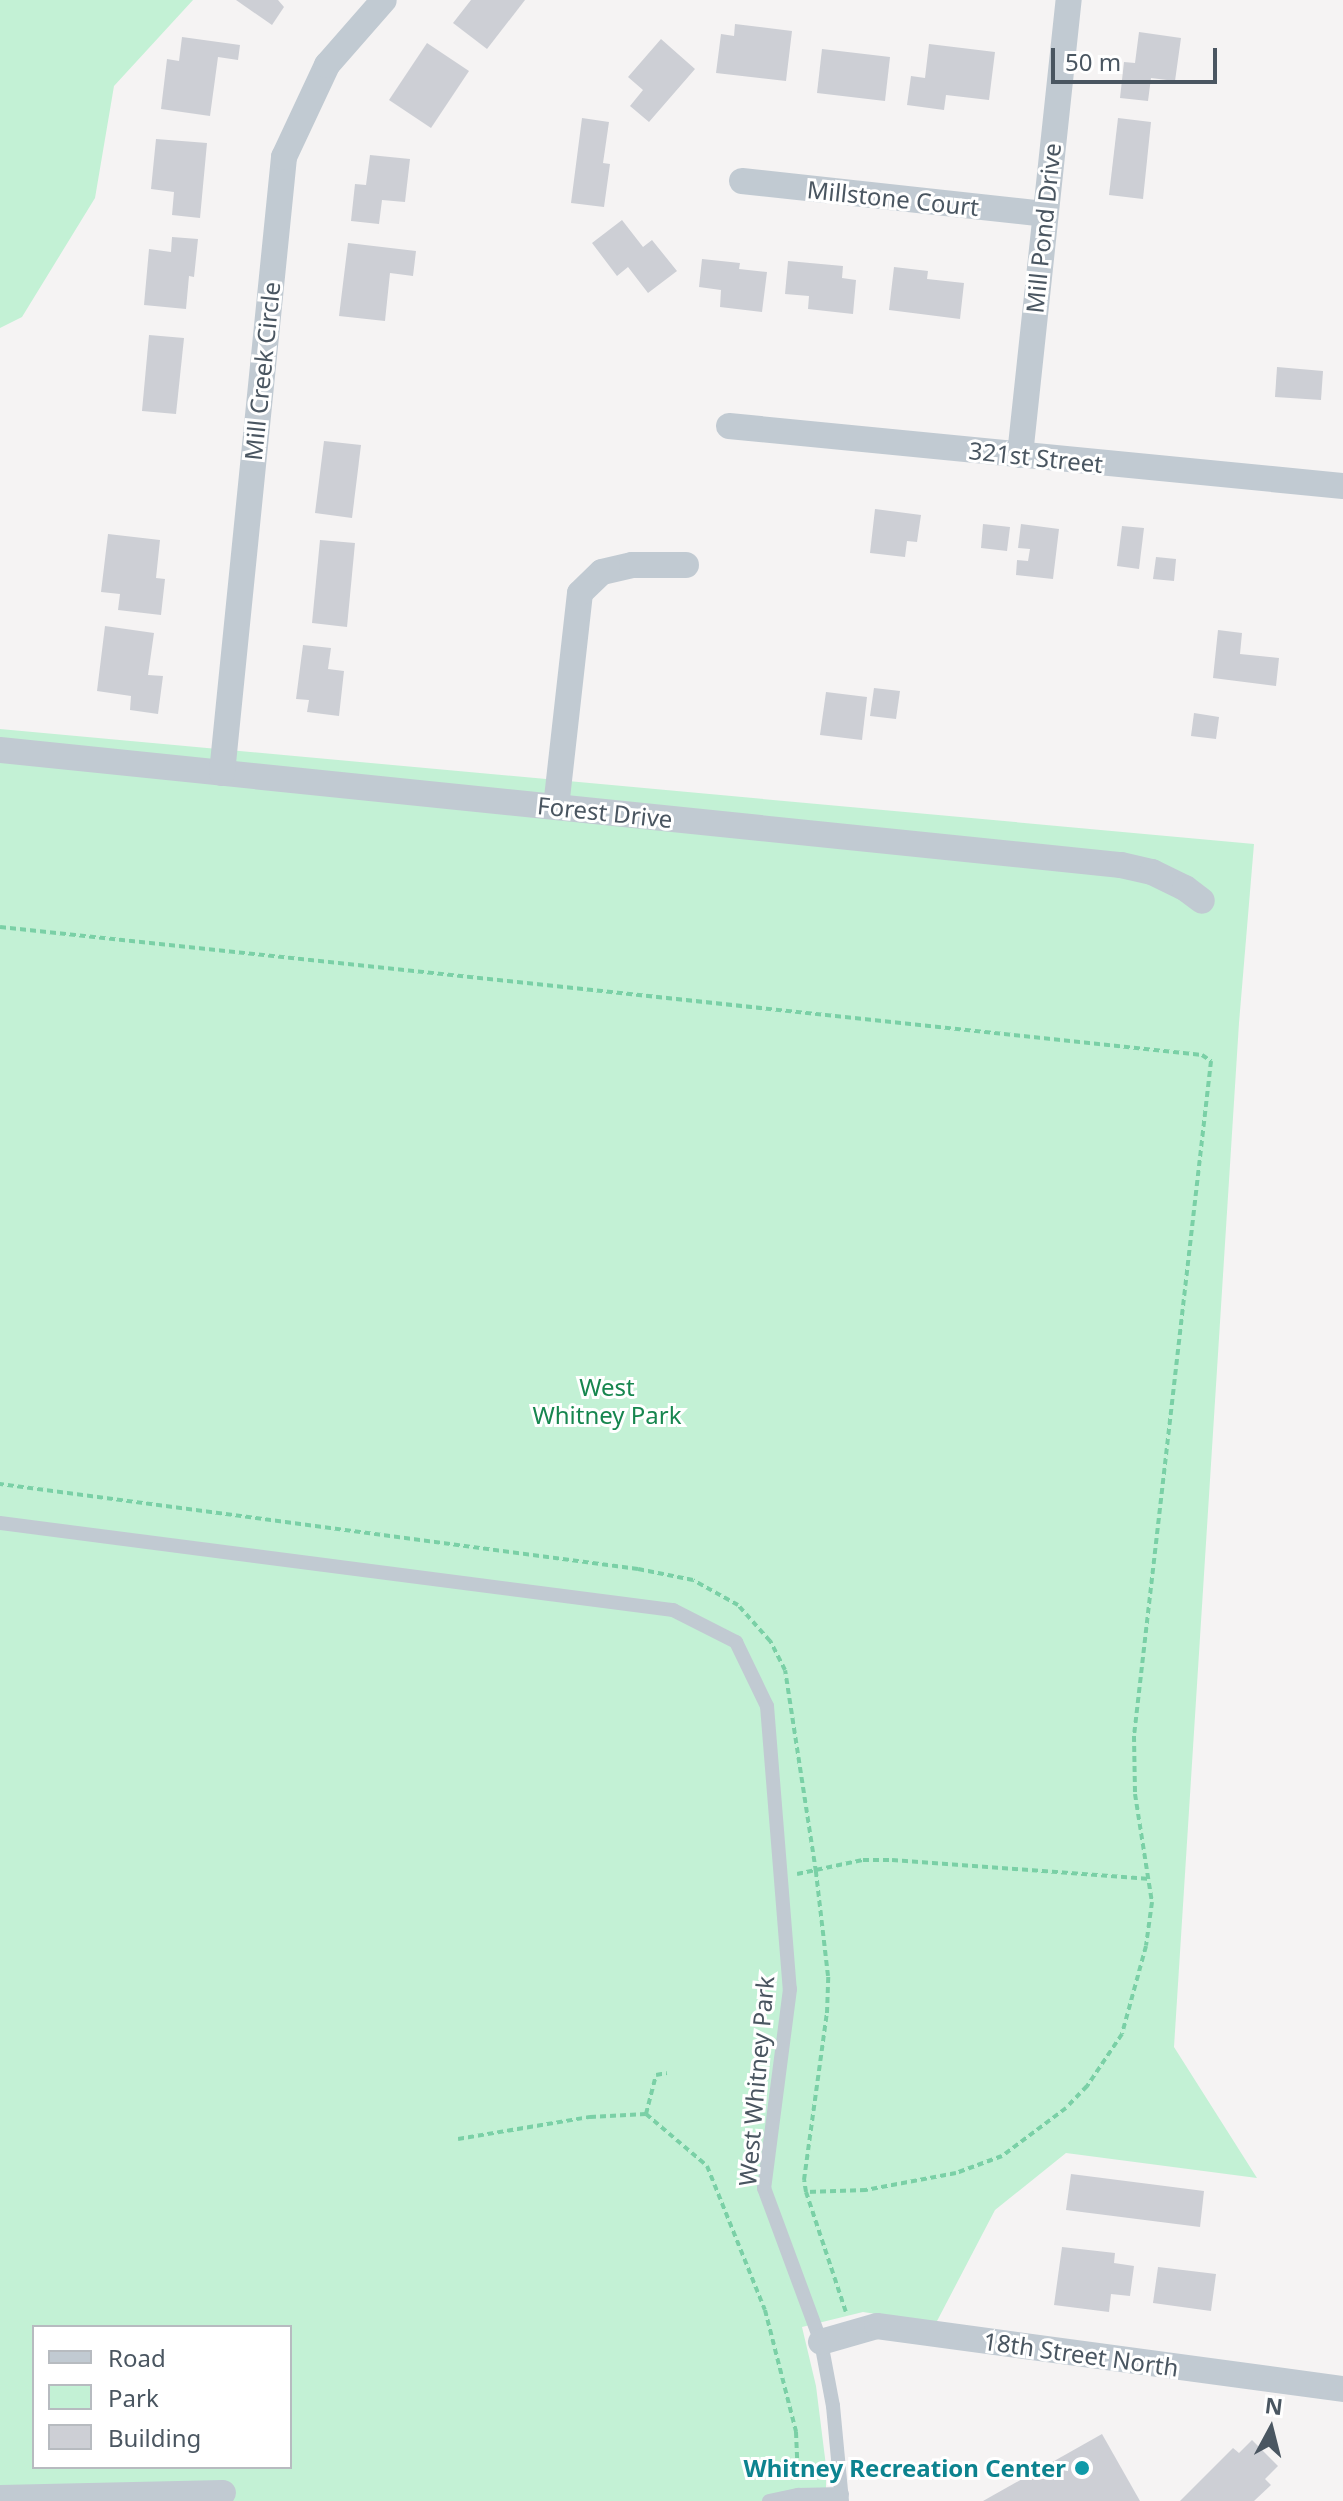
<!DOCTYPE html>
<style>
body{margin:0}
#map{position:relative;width:1343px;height:2501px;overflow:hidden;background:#f5f3f3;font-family:"Noto Sans",sans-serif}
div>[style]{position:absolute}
.green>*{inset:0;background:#c3f1d5}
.building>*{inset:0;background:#cdcfd5}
.path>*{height:4px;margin-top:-2px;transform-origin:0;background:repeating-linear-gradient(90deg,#7ad0a6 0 6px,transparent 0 10px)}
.service>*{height:14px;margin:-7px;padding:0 7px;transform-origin:7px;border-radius:7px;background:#c1cad2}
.minor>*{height:26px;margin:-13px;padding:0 13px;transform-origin:13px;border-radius:13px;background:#c1cad2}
.dots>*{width:22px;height:22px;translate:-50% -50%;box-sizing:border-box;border:4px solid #fff;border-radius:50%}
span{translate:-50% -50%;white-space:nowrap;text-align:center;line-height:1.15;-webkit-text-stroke:6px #fff;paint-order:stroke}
.street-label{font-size:24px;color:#4a5661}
.park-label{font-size:24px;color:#17864f}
.culture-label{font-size:24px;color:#0d838f;font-weight:700}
.right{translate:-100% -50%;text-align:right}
.legend{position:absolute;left:32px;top:2325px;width:260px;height:144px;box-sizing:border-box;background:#fff;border:2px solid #b7bbc0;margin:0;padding:10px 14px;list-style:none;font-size:24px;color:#4a5661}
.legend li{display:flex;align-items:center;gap:16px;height:40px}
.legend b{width:40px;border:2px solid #b7bbc0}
.north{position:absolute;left:1231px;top:2389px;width:80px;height:80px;-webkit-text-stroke:6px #fff;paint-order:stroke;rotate:7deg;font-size:22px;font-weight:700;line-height:32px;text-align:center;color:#4a5661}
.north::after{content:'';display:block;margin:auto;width:28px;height:36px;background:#4a5661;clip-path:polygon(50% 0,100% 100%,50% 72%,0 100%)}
.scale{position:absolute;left:1051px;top:48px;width:166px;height:36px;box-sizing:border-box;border:4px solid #4a5661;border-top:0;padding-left:10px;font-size:24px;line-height:28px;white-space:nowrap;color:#4a5661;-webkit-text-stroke:6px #fff;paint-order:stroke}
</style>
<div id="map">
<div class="green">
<i style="clip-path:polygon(0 0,193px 0,114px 86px,95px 198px,22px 317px,0 328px)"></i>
<i style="clip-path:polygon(evenodd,0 729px,1254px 844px,1239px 1023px,1174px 2047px,1257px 2178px,1066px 2153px,995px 2210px,936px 2323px,863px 2312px,802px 2327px,816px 2386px,826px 2466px,826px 2501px,0 2501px,0 729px,34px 2327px,290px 2327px,290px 2467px,34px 2467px,34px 2327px)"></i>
</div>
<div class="building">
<i style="clip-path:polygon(236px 0,278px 0,284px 7px,272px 25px)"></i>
<i style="clip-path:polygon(471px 0,525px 0,487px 49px,453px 23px)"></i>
<i style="clip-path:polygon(735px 24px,792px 31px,786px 81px,716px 73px,721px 34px,734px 36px)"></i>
<i style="clip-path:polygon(1139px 32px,1181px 38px,1175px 81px,1151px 78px,1148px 101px,1120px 98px,1124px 62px,1135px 63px)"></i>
<i style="clip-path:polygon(182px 37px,240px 45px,238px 60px,218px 57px,210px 116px,161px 109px,167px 59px,179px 61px)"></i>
<i style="clip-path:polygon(661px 39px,695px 69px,649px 122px,630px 106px,643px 90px,628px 77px)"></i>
<i style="clip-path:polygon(427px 43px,469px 71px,431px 128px,389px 100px)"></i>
<i style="clip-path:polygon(929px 44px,995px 52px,989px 100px,946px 95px,944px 110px,907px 105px,911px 76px,925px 78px)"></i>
<i style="clip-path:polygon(822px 49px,890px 57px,885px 101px,817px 93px)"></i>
<i style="clip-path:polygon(582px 118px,609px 122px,603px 163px,610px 164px,604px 207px,571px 203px)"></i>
<i style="clip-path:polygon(1118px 118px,1151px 122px,1143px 199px,1109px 195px)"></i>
<i style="clip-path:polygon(156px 139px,207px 143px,200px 218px,172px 215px,174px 192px,151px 189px)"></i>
<i style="clip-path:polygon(370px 155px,410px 159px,405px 202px,382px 200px,379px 224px,351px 221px,355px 184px,366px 185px)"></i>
<i style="clip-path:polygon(622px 220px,643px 247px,652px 240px,677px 271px,648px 293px,628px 267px,617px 276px,592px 243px)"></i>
<i style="clip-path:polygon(172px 237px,198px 239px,194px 277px,189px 276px,186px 309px,144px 305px,149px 249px,171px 252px)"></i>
<i style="clip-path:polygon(348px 243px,416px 251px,413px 276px,390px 273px,385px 321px,339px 316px)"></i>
<i style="clip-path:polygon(702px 259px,740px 263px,739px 269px,767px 272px,762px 312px,720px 307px,721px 290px,699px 287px)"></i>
<i style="clip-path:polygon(788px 261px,843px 266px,842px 278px,856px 280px,853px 314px,808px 309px,809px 296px,785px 294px)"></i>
<i style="clip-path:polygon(894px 267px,928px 271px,927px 279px,964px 283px,960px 319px,889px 310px)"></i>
<i style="clip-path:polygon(149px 335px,184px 338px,176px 414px,142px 411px)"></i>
<i style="clip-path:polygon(1277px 367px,1323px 371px,1321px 400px,1275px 397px)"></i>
<i style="clip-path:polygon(324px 441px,361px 445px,352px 518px,315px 513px)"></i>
<i style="clip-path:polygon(875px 509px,921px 515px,917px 542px,907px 541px,905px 557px,870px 553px)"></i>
<i style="clip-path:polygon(983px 524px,1010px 527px,1007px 551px,981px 548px)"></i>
<i style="clip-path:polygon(1021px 524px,1059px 529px,1053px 579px,1016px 575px,1017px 560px,1028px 561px,1030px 549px,1018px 548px)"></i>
<i style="clip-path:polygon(1122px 526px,1144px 528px,1139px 569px,1117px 566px)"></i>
<i style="clip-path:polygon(108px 534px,160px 540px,156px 578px,165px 579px,161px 615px,118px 610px,120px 594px,101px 592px)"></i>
<i style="clip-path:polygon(320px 540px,355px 543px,347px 627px,312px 623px)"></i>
<i style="clip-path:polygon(1156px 557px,1176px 559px,1174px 581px,1153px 579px)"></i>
<i style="clip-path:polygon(105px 626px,154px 633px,148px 675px,163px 676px,158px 714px,130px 710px,131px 696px,97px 691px)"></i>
<i style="clip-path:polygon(1218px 630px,1242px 633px,1240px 654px,1279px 658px,1276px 686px,1213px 678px)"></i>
<i style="clip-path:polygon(303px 645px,331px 648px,328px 669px,344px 671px,339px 716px,307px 712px,309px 700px,296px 699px)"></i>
<i style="clip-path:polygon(874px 688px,900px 691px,896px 719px,870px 716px)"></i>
<i style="clip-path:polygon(826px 692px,867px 697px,862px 740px,820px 735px)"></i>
<i style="clip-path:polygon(1194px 713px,1219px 717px,1216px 739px,1191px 736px)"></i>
<i style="clip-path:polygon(1071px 2174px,1204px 2191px,1200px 2227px,1066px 2210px)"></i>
<i style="clip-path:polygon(1062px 2247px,1115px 2253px,1114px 2263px,1134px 2266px,1130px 2296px,1111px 2294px,1109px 2312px,1054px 2305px)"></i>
<i style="clip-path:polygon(1158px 2267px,1216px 2274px,1211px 2311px,1153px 2303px)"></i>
<i style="clip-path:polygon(1102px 2434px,1140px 2501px,983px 2501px)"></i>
<i style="clip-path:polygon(1252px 2440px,1278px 2466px,1265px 2479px,1271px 2485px,1254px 2501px,1180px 2501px,1233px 2448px,1239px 2453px)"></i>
</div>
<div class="path">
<i style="left:0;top:927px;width:1209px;rotate:6.08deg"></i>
<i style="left:1202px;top:1055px;width:11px;rotate:34deg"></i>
<i style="left:1211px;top:1061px;width:679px;rotate:96.51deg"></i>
<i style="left:1134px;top:1736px;width:58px;rotate:89deg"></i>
<i style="left:1135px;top:1794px;width:109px;rotate:81.1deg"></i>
<i style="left:1152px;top:1902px;width:44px;rotate:97.8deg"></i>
<i style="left:1146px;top:1946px;width:91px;rotate:105.3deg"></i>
<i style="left:1122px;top:2034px;width:63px;rotate:123.9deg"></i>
<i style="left:1087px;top:2086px;width:30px;rotate:134deg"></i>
<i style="left:1066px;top:2108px;width:80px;rotate:143.1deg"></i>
<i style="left:1002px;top:2156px;width:49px;rotate:159.7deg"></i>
<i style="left:956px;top:2173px;width:92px;rotate:169.3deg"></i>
<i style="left:866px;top:2190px;width:60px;rotate:178.1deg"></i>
<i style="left:806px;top:2192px;width:12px;rotate:-99deg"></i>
<i style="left:804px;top:2180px;width:169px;rotate:-82.2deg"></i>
<i style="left:827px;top:2013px;width:37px;rotate:-88deg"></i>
<i style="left:828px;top:1976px;width:105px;rotate:-96.6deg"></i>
<i style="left:816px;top:1872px;width:204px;rotate:-98.7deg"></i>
<i style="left:785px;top:1670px;width:33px;rotate:-117deg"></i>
<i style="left:770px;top:1641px;width:48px;rotate:-131.6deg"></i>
<i style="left:738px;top:1605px;width:51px;rotate:-150.9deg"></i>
<i style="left:693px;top:1580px;width:56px;rotate:-168.7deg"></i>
<i style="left:638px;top:1569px;width:644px;rotate:-172.41deg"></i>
<i style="left:797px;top:1874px;width:67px;rotate:-12deg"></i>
<i style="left:863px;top:1860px;width:29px"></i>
<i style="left:892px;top:1860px;width:259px;rotate:4.2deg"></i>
<i style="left:646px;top:2114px;width:40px;rotate:-75.6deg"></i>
<i style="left:656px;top:2075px;width:11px;rotate:-10deg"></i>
<i style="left:458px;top:2139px;width:134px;rotate:-9.5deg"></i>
<i style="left:590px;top:2117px;width:56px;rotate:-3.1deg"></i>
<i style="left:646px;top:2114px;width:80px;rotate:40.4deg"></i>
<i style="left:707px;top:2166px;width:155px;rotate:68.1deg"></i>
<i style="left:765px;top:2310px;width:126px;rotate:75.7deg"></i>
<i style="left:796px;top:2432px;width:47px;rotate:87.6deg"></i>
<i style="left:806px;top:2192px;width:126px;rotate:71.6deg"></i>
</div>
<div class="service">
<i style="left:0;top:1523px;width:679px;rotate:7.37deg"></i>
<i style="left:673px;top:1610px;width:71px;rotate:26.9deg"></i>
<i style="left:736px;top:1642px;width:71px;rotate:64.2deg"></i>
<i style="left:767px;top:1706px;width:284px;rotate:85.4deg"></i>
<i style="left:790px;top:1989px;width:201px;rotate:97.4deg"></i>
<i style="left:764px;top:2188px;width:164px;rotate:69.7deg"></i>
<i style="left:821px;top:2342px;width:65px;rotate:79.4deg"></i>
<i style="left:833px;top:2406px;width:95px;rotate:84.6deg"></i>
<i style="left:769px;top:2501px;width:30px;rotate:-12deg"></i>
<i style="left:798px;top:2495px;width:44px;rotate:-1.3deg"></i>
</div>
<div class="minor">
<i style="left:742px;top:181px;width:304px;rotate:6.2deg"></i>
<i style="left:729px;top:426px;width:617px;rotate:5.58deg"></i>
<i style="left:1020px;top:455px;width:458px;rotate:-83.9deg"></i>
<i style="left:0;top:750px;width:1127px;rotate:5.86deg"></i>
<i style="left:1121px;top:865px;width:32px;rotate:13deg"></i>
<i style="left:1152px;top:872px;width:37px;rotate:26deg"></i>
<i style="left:1185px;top:888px;width:21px;rotate:37deg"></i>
<i style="left:222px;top:773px;width:619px;rotate:-84.25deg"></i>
<i style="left:284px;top:157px;width:102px;rotate:-64.9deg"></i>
<i style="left:327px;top:65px;width:86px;rotate:-48.8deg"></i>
<i style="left:556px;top:807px;width:215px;rotate:-83.6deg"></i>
<i style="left:580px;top:593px;width:30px;rotate:-44deg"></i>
<i style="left:602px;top:572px;width:31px;rotate:-13deg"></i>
<i style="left:632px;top:565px;width:54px"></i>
<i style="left:821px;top:2342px;width:58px;rotate:-15.9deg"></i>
<i style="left:877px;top:2326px;width:470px;rotate:7.7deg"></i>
<i style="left:0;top:2498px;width:223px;rotate:-1.3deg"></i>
</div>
<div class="dots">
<i style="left:1082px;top:2468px;background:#0f9aa8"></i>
</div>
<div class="street-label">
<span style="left:893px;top:198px;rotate:6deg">Millstone Court</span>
<span style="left:1043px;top:228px;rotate:-84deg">Mill Pond Drive</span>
<span style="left:262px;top:371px;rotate:-84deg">Mill Creek Circle</span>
<span style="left:1036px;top:457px;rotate:6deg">321st Street</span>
<span style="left:605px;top:812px;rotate:6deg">Forest Drive</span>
<span style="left:756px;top:2081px;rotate:-85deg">West Whitney Park</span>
<span style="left:1081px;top:2354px;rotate:8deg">18th Street North</span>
</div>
<div class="park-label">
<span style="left:607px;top:1401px">West<br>Whitney Park</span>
</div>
<div class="culture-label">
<span class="right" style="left:1066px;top:2468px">Whitney Recreation Center</span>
</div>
<ul class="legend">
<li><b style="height:10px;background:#c1cad2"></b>Road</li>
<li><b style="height:22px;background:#c3f1d5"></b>Park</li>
<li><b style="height:22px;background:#cdcfd5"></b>Building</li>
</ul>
<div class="north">N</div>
<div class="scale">50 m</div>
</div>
